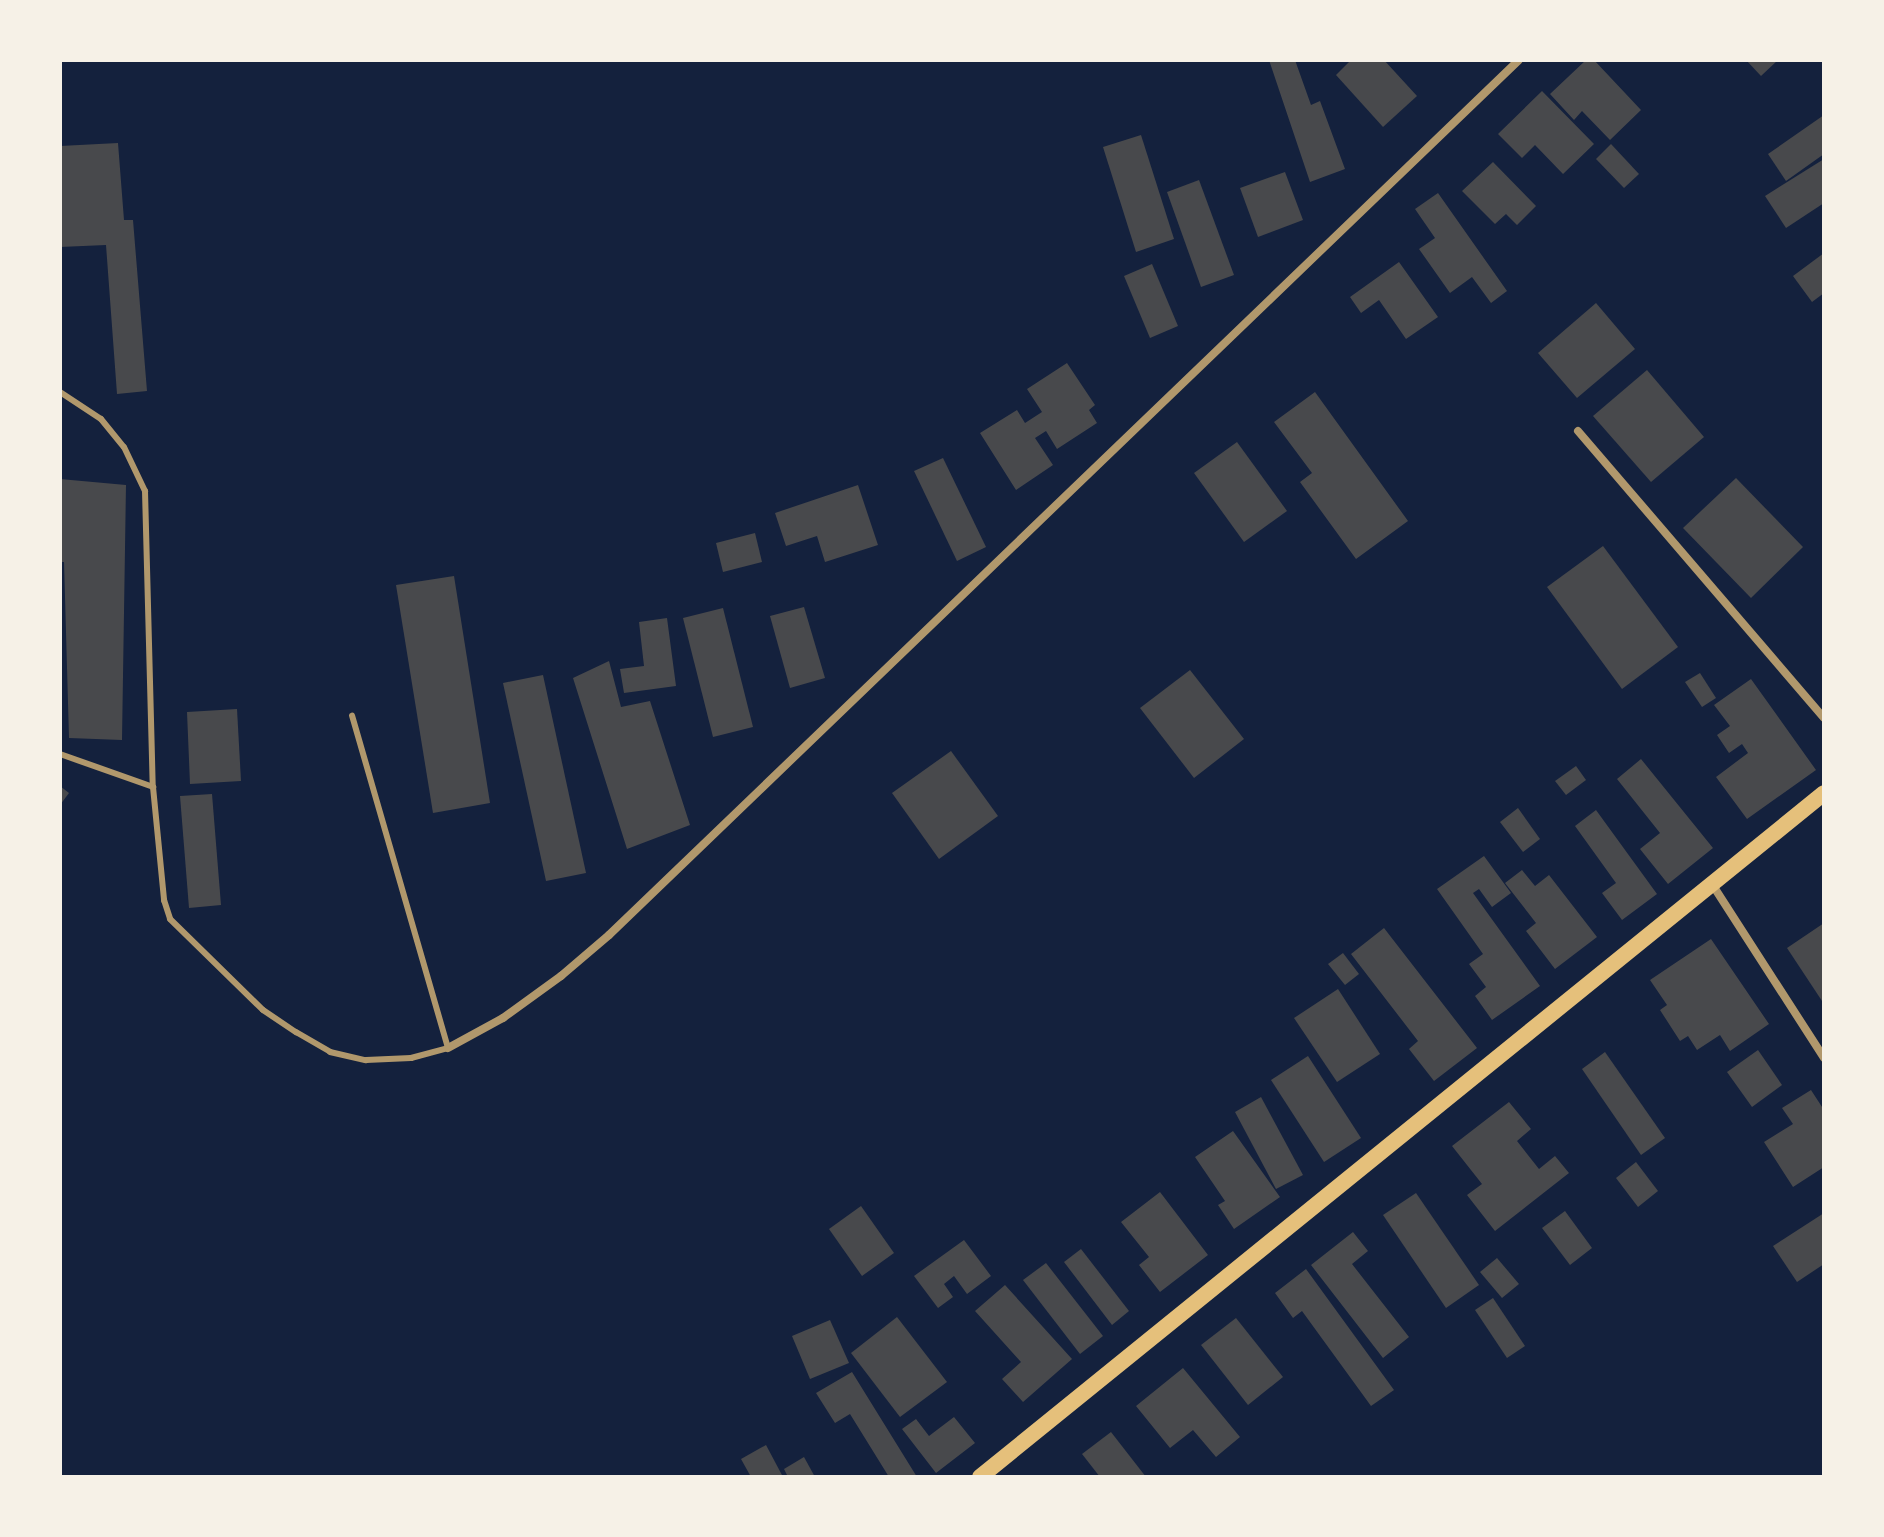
<!DOCTYPE html>
<style>
body{margin:0}
#map{position:relative;width:1884px;height:1537px;overflow:hidden;background:#14213d;font-family:Overpass,sans-serif}
div>[style]{position:absolute}
.building>*{inset:0;background:#48494c}
.service>*{height:6px;margin:-3px;padding:0 3px;transform-origin:3px;border-radius:3px;background:#b1986c}
.minor>*{height:8px;margin:-4px;padding:0 4px;transform-origin:4px;border-radius:4px;background:#b1986c}
.secondary>*{height:16px;margin:-8px;padding:0 8px;transform-origin:8px;border-radius:8px;background:#e5c07b}
span{translate:-50% -50%;white-space:nowrap;text-align:center;line-height:1.15;-webkit-text-stroke:6px #f6f1e7;paint-order:stroke}
.frame{position:absolute;inset:0;border:62px solid #f6f1e7;pointer-events:none}
</style>
<div id="map">
<div class="building">
<i style="clip-path:polygon(1269px 60px,1295px 60px,1311px 105px,1320px 101px,1345px 169px,1310px 182px)"></i>
<i style="clip-path:polygon(1351px 60px,1384px 60px,1417px 96px,1383px 127px,1336px 75px)"></i>
<i style="clip-path:polygon(1586px 60px,1594px 60px,1641px 110px,1610px 140px,1582px 111px,1574px 120px,1550px 94px)"></i>
<i style="clip-path:polygon(1746px 60px,1778px 60px,1761px 76px)"></i>
<i style="clip-path:polygon(1542px 91px,1594px 144px,1563px 174px,1535px 145px,1522px 158px,1498px 134px)"></i>
<i style="clip-path:polygon(1824px 115px,1824px 154px,1786px 181px,1768px 154px)"></i>
<i style="clip-path:polygon(1141px 135px,1174px 239px,1136px 252px,1103px 147px)"></i>
<i style="clip-path:polygon(118px 143px,124px 220px,133px 220px,147px 391px,117px 394px,106px 245px,60px 247px,60px 146px)"></i>
<i style="clip-path:polygon(1611px 144px,1639px 174px,1624px 188px,1596px 159px)"></i>
<i style="clip-path:polygon(1824px 159px,1824px 203px,1786px 228px,1765px 196px)"></i>
<i style="clip-path:polygon(1493px 162px,1536px 206px,1517px 225px,1506px 214px,1495px 224px,1462px 191px)"></i>
<i style="clip-path:polygon(1285px 172px,1303px 220px,1258px 237px,1240px 188px)"></i>
<i style="clip-path:polygon(1199px 180px,1234px 275px,1201px 287px,1167px 192px)"></i>
<i style="clip-path:polygon(1438px 193px,1507px 291px,1491px 303px,1472px 277px,1450px 293px,1419px 249px,1435px 238px,1415px 209px)"></i>
<i style="clip-path:polygon(1824px 253px,1824px 293px,1812px 302px,1793px 276px)"></i>
<i style="clip-path:polygon(1399px 262px,1438px 317px,1406px 339px,1379px 300px,1361px 313px,1350px 297px)"></i>
<i style="clip-path:polygon(1152px 264px,1178px 326px,1150px 338px,1124px 276px)"></i>
<i style="clip-path:polygon(1596px 303px,1635px 349px,1577px 398px,1538px 353px)"></i>
<i style="clip-path:polygon(1067px 363px,1095px 405px,1089px 410px,1097px 423px,1057px 449px,1046px 431px,1035px 438px,1053px 465px,1016px 490px,980px 433px,1017px 410px,1025px 423px,1042px 412px,1027px 389px)"></i>
<i style="clip-path:polygon(1647px 370px,1704px 437px,1651px 482px,1593px 416px)"></i>
<i style="clip-path:polygon(1315px 392px,1408px 521px,1356px 559px,1300px 482px,1312px 473px,1274px 422px)"></i>
<i style="clip-path:polygon(1237px 442px,1287px 511px,1244px 542px,1194px 473px)"></i>
<i style="clip-path:polygon(943px 458px,986px 547px,957px 561px,914px 471px)"></i>
<i style="clip-path:polygon(1736px 478px,1803px 547px,1751px 598px,1683px 528px)"></i>
<i style="clip-path:polygon(60px 479px,126px 485px,122px 740px,69px 738px,64px 562px,60px 562px)"></i>
<i style="clip-path:polygon(858px 485px,878px 545px,825px 562px,817px 536px,786px 546px,775px 513px)"></i>
<i style="clip-path:polygon(755px 533px,762px 562px,723px 572px,716px 543px)"></i>
<i style="clip-path:polygon(1603px 546px,1678px 647px,1622px 689px,1547px 587px)"></i>
<i style="clip-path:polygon(454px 576px,490px 803px,433px 813px,396px 585px)"></i>
<i style="clip-path:polygon(804px 607px,825px 678px,790px 688px,770px 616px)"></i>
<i style="clip-path:polygon(723px 608px,753px 727px,713px 737px,683px 618px)"></i>
<i style="clip-path:polygon(667px 618px,676px 686px,624px 693px,620px 669px,644px 666px,639px 622px)"></i>
<i style="clip-path:polygon(609px 661px,621px 707px,650px 701px,690px 825px,627px 849px,573px 678px)"></i>
<i style="clip-path:polygon(1190px 670px,1244px 739px,1194px 778px,1140px 708px)"></i>
<i style="clip-path:polygon(1700px 673px,1716px 698px,1702px 707px,1685px 682px)"></i>
<i style="clip-path:polygon(543px 675px,586px 873px,546px 881px,503px 683px)"></i>
<i style="clip-path:polygon(1751px 679px,1816px 770px,1747px 819px,1716px 777px,1748px 753px,1742px 744px,1729px 753px,1717px 735px,1730px 726px,1714px 705px)"></i>
<i style="clip-path:polygon(237px 709px,241px 781px,190px 784px,187px 712px)"></i>
<i style="clip-path:polygon(951px 751px,998px 816px,939px 859px,892px 793px)"></i>
<i style="clip-path:polygon(1641px 759px,1713px 848px,1668px 884px,1640px 849px,1660px 833px,1617px 779px)"></i>
<i style="clip-path:polygon(1576px 766px,1586px 780px,1566px 795px,1555px 781px)"></i>
<i style="clip-path:polygon(60px 786px,69px 793px,60px 805px)"></i>
<i style="clip-path:polygon(212px 794px,221px 905px,189px 908px,180px 796px)"></i>
<i style="clip-path:polygon(1518px 808px,1540px 839px,1523px 852px,1500px 822px)"></i>
<i style="clip-path:polygon(1596px 810px,1657px 894px,1622px 920px,1602px 893px,1616px 883px,1575px 826px)"></i>
<i style="clip-path:polygon(1484px 856px,1511px 893px,1492px 907px,1479px 889px,1473px 893px,1540px 986px,1492px 1020px,1475px 996px,1486px 987px,1469px 964px,1483px 954px,1437px 889px)"></i>
<i style="clip-path:polygon(1522px 870px,1535px 886px,1549px 875px,1597px 937px,1555px 969px,1526px 931px,1536px 923px,1505px 883px)"></i>
<i style="clip-path:polygon(1824px 923px,1824px 1004px,1787px 948px)"></i>
<i style="clip-path:polygon(1384px 928px,1477px 1048px,1434px 1081px,1409px 1049px,1418px 1041px,1351px 954px)"></i>
<i style="clip-path:polygon(1711px 939px,1769px 1024px,1730px 1051px,1720px 1035px,1697px 1050px,1688px 1036px,1680px 1041px,1660px 1010px,1667px 1005px,1650px 980px)"></i>
<i style="clip-path:polygon(1343px 953px,1359px 974px,1345px 985px,1328px 964px)"></i>
<i style="clip-path:polygon(1338px 989px,1380px 1054px,1337px 1082px,1294px 1018px)"></i>
<i style="clip-path:polygon(1758px 1050px,1782px 1085px,1752px 1107px,1727px 1072px)"></i>
<i style="clip-path:polygon(1605px 1052px,1665px 1138px,1641px 1155px,1582px 1069px)"></i>
<i style="clip-path:polygon(1308px 1056px,1361px 1138px,1324px 1162px,1271px 1080px)"></i>
<i style="clip-path:polygon(1811px 1090px,1824px 1110px,1824px 1167px,1793px 1187px,1764px 1142px,1793px 1124px,1782px 1108px)"></i>
<i style="clip-path:polygon(1261px 1097px,1303px 1175px,1276px 1189px,1235px 1112px)"></i>
<i style="clip-path:polygon(1509px 1102px,1531px 1129px,1517px 1141px,1539px 1169px,1555px 1156px,1569px 1173px,1495px 1231px,1467px 1195px,1482px 1184px,1452px 1146px)"></i>
<i style="clip-path:polygon(1233px 1131px,1280px 1197px,1234px 1229px,1218px 1205px,1225px 1201px,1195px 1157px)"></i>
<i style="clip-path:polygon(1636px 1162px,1658px 1191px,1638px 1207px,1616px 1178px)"></i>
<i style="clip-path:polygon(1160px 1192px,1208px 1255px,1160px 1292px,1139px 1265px,1149px 1257px,1121px 1222px)"></i>
<i style="clip-path:polygon(1416px 1193px,1479px 1285px,1446px 1308px,1383px 1215px)"></i>
<i style="clip-path:polygon(861px 1206px,894px 1253px,862px 1276px,829px 1229px)"></i>
<i style="clip-path:polygon(1565px 1211px,1592px 1248px,1570px 1265px,1542px 1228px)"></i>
<i style="clip-path:polygon(1824px 1213px,1824px 1264px,1797px 1282px,1773px 1246px)"></i>
<i style="clip-path:polygon(1353px 1232px,1368px 1251px,1352px 1264px,1409px 1337px,1383px 1358px,1311px 1265px)"></i>
<i style="clip-path:polygon(964px 1240px,991px 1276px,967px 1294px,954px 1276px,944px 1284px,953px 1297px,938px 1308px,914px 1276px)"></i>
<i style="clip-path:polygon(1081px 1249px,1129px 1311px,1112px 1325px,1064px 1262px)"></i>
<i style="clip-path:polygon(1497px 1258px,1519px 1284px,1502px 1298px,1480px 1272px)"></i>
<i style="clip-path:polygon(1046px 1263px,1103px 1336px,1080px 1354px,1023px 1280px)"></i>
<i style="clip-path:polygon(1306px 1269px,1394px 1390px,1371px 1406px,1302px 1311px,1293px 1318px,1275px 1293px)"></i>
<i style="clip-path:polygon(1005px 1285px,1072px 1359px,1023px 1402px,1002px 1379px,1021px 1362px,975px 1311px)"></i>
<i style="clip-path:polygon(1493px 1298px,1525px 1346px,1507px 1358px,1475px 1310px)"></i>
<i style="clip-path:polygon(897px 1317px,947px 1382px,900px 1417px,851px 1353px)"></i>
<i style="clip-path:polygon(1236px 1318px,1283px 1377px,1248px 1405px,1201px 1345px)"></i>
<i style="clip-path:polygon(830px 1320px,849px 1363px,810px 1379px,792px 1336px)"></i>
<i style="clip-path:polygon(1183px 1368px,1240px 1437px,1216px 1457px,1193px 1430px,1170px 1448px,1136px 1406px)"></i>
<i style="clip-path:polygon(852px 1372px,917px 1477px,889px 1477px,850px 1414px,835px 1423px,816px 1393px)"></i>
<i style="clip-path:polygon(954px 1417px,975px 1443px,936px 1473px,902px 1429px,916px 1419px,929px 1436px)"></i>
<i style="clip-path:polygon(1111px 1432px,1146px 1477px,1100px 1477px,1082px 1454px)"></i>
<i style="clip-path:polygon(766px 1445px,783px 1477px,751px 1477px,741px 1459px)"></i>
<i style="clip-path:polygon(804px 1457px,815px 1477px,788px 1477px,784px 1469px)"></i>
</div>
<div class="service">
<i style="left:60px;top:392px;width:49px;rotate:33.4deg"></i>
<i style="left:101px;top:419px;width:36px;rotate:51deg"></i>
<i style="left:124px;top:447px;width:49px;rotate:64.5deg"></i>
<i style="left:145px;top:491px;width:296px;rotate:88.5deg"></i>
<i style="left:153px;top:787px;width:114px;rotate:84.4deg"></i>
<i style="left:164px;top:900px;width:20px;rotate:72deg"></i>
<i style="left:170px;top:919px;width:130px;rotate:44.4deg"></i>
<i style="left:263px;top:1010px;width:40px;rotate:34deg"></i>
<i style="left:296px;top:1032px;width:39px;rotate:30deg"></i>
<i style="left:330px;top:1052px;width:37px;rotate:13deg"></i>
<i style="left:366px;top:1060px;width:45px;rotate:-2.5deg"></i>
<i style="left:411px;top:1058px;width:38px;rotate:-15deg"></i>
<i style="left:448px;top:1048px;width:346px;rotate:-106.1deg"></i>
<i style="left:60px;top:754px;width:99px;rotate:19.5deg"></i>
</div>
<div class="minor">
<i style="left:1578px;top:431px;width:378px;rotate:49.4deg"></i>
<i style="left:1712px;top:884px;width:207px;rotate:57.2deg"></i>
<i style="left:448px;top:1048px;width:63px;rotate:-28.6deg"></i>
<i style="left:503px;top:1018px;width:72px;rotate:-35.9deg"></i>
<i style="left:561px;top:976px;width:63px;rotate:-40.5deg"></i>
<i style="left:609px;top:935px;width:1262px;rotate:-43.88deg"></i>
</div>
<div class="secondary">
<i style="left:980px;top:1477px;width:1086px;rotate:-39.02deg"></i>
</div>
<div class="frame"></div>
</div>
